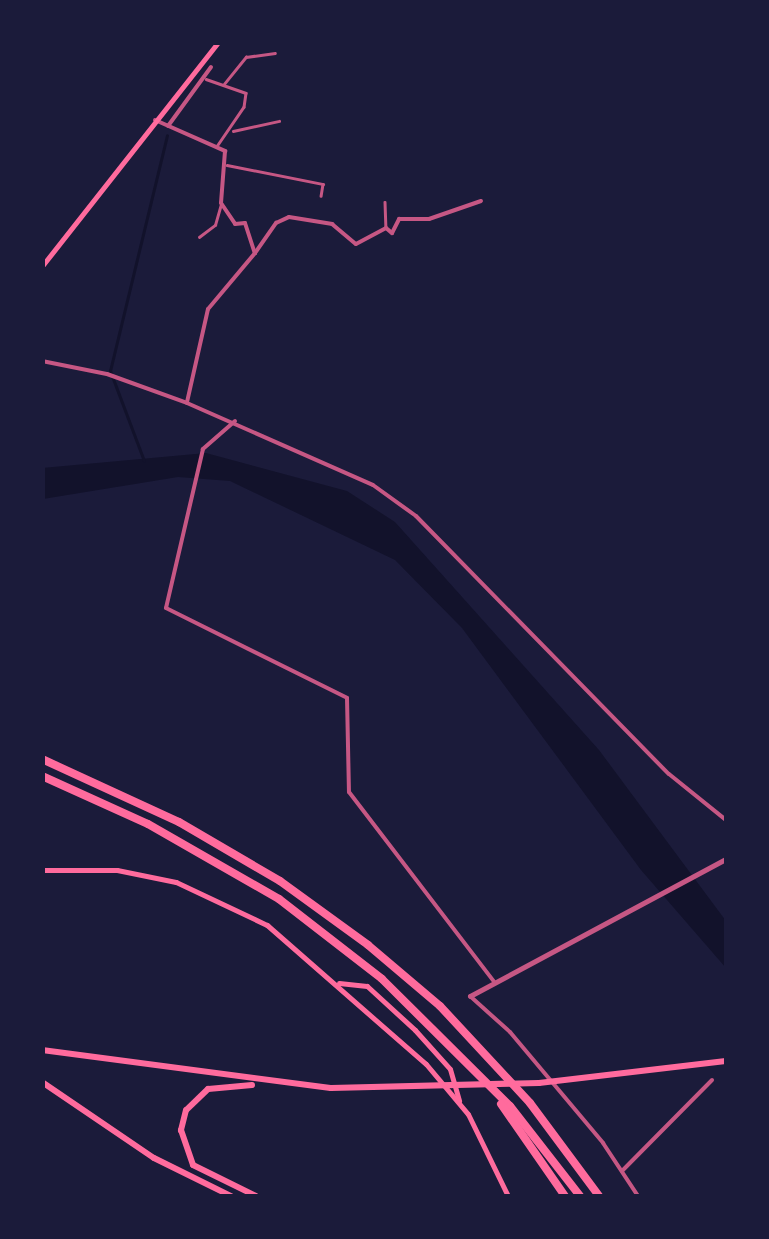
<!DOCTYPE html>
<style>
body{margin:0}
#map{position:relative;width:769px;height:1239px;overflow:hidden;background:#1b1b3a;font-family:Rubik,sans-serif}
div>[style]{position:absolute}
.water>*{inset:0;background:#12122b}
.stream>*{height:2.5px;margin:-1.25px;padding:0 1.25px;transform-origin:1.25px;border-radius:1.25px;background:#12122b}
.service>*{height:2.5px;margin:-1.25px;padding:0 1.25px;transform-origin:1.25px;border-radius:1.25px;background:#c65784}
.minor>*{height:4px;margin:-2px;padding:0 2px;transform-origin:2px;border-radius:2px;background:#c65784}
.tertiary>*{height:5px;margin:-2.5px;padding:0 2.5px;transform-origin:2.5px;border-radius:2.5px;background:#c65784}
.secondary>*{height:5px;margin:-2.5px;padding:0 2.5px;transform-origin:2.5px;border-radius:2.5px;background:#ff6b9d}
.primary>*{height:6px;margin:-3px;padding:0 3px;transform-origin:3px;border-radius:3px;background:#ff6b9d}
.motorway>*{height:8px;margin:-4px;padding:0 4px;transform-origin:4px;border-radius:4px;background:#ff6b9d}
span{translate:-50% -50%;white-space:nowrap;text-align:center;line-height:1.15;-webkit-text-stroke:9px #1b1b3a;paint-order:stroke}
.frame{position:absolute;inset:0;border:45px solid #1b1b3a;pointer-events:none}
</style>
<div id="map">
<div class="water">
<i style="clip-path:polygon(206px 453px,347px 491px,395px 522px,599px 750px,726px 921px,726px 968px,641px 870px,462px 628px,395px 560px,230px 481px,178px 477px,43px 499px,42px 468px)"></i>
</div>
<div class="stream">
<i style="left:144px;top:461px;width:96px;rotate:-110.7deg"></i>
<i style="left:110px;top:371px;width:242px;rotate:-76.4deg"></i>
</div>
<div class="service">
<i style="left:206px;top:79px;width:42px;rotate:19.3deg"></i>
<i style="left:246px;top:93px;width:14px;rotate:98deg"></i>
<i style="left:244px;top:107px;width:46px;rotate:124.4deg"></i>
<i style="left:224px;top:84px;width:35px;rotate:-51deg"></i>
<i style="left:246px;top:57px;width:29px;rotate:-8deg"></i>
<i style="left:233px;top:131px;width:47px;rotate:-12.3deg"></i>
<i style="left:227px;top:165px;width:98px;rotate:11.2deg"></i>
<i style="left:323px;top:184px;width:12px;rotate:99deg"></i>
<i style="left:385px;top:202px;width:25px;rotate:88deg"></i>
<i style="left:199px;top:237px;width:20px;rotate:-37deg"></i>
<i style="left:215px;top:225px;width:22px;rotate:-74deg"></i>
</div>
<div class="minor">
<i style="left:155px;top:120px;width:77px;rotate:23.9deg"></i>
<i style="left:225px;top:151px;width:52px;rotate:94.4deg"></i>
<i style="left:221px;top:203px;width:25px;rotate:56deg"></i>
<i style="left:235px;top:224px;width:10px;rotate:-6deg"></i>
<i style="left:245px;top:223px;width:32px;rotate:72deg"></i>
<i style="left:255px;top:253px;width:73px;rotate:130deg"></i>
<i style="left:208px;top:309px;width:95px;rotate:102.7deg"></i>
<i style="left:168px;top:126px;width:73px;rotate:-53.9deg"></i>
<i style="left:255px;top:253px;width:37px;rotate:-55deg"></i>
<i style="left:276px;top:223px;width:14px;rotate:-25deg"></i>
<i style="left:289px;top:217px;width:44px;rotate:9.2deg"></i>
<i style="left:332px;top:224px;width:31px;rotate:40deg"></i>
<i style="left:356px;top:244px;width:34px;rotate:-28deg"></i>
<i style="left:386px;top:228px;width:8px;rotate:40deg"></i>
<i style="left:392px;top:233px;width:16px;rotate:-63deg"></i>
<i style="left:399px;top:219px;width:30px"></i>
<i style="left:429px;top:219px;width:55px;rotate:-19.1deg"></i>
<i style="left:42px;top:361px;width:66px;rotate:11.3deg"></i>
<i style="left:107px;top:374px;width:85px;rotate:19.9deg"></i>
<i style="left:187px;top:403px;width:203px;rotate:23.8deg"></i>
<i style="left:373px;top:485px;width:53px;rotate:35.8deg"></i>
<i style="left:416px;top:516px;width:361px;rotate:45.6deg"></i>
<i style="left:669px;top:774px;width:73px;rotate:38.9deg"></i>
<i style="left:235px;top:421px;width:43px;rotate:138.8deg"></i>
<i style="left:203px;top:449px;width:163px;rotate:103.1deg"></i>
<i style="left:166px;top:608px;width:202px;rotate:26.4deg"></i>
<i style="left:347px;top:698px;width:94px;rotate:88.8deg"></i>
<i style="left:349px;top:792px;width:240px;rotate:52.6deg"></i>
<i style="left:470px;top:996px;width:54px;rotate:42deg"></i>
<i style="left:510px;top:1032px;width:145px;rotate:50deg"></i>
<i style="left:603px;top:1143px;width:64px;rotate:56.6deg"></i>
<i style="left:622px;top:1171px;width:128px;rotate:-45.3deg"></i>
</div>
<div class="tertiary">
<i style="left:470px;top:996px;width:290px;rotate:-28.2deg"></i>
</div>
<div class="secondary">
<i style="left:42px;top:266px;width:285px;rotate:-51.8deg"></i>
<i style="left:42px;top:870px;width:75px"></i>
<i style="left:117px;top:870px;width:60px;rotate:11.5deg"></i>
<i style="left:176px;top:882px;width:101px;rotate:25.3deg"></i>
<i style="left:267px;top:925px;width:211px;rotate:41.2deg"></i>
<i style="left:426px;top:1064px;width:65px;rotate:50deg"></i>
<i style="left:468px;top:1114px;width:91px;rotate:64deg"></i>
<i style="left:339px;top:983px;width:28px;rotate:6deg"></i>
<i style="left:367px;top:986px;width:65px;rotate:42.5deg"></i>
<i style="left:415px;top:1030px;width:52px;rotate:48.1deg"></i>
<i style="left:450px;top:1069px;width:33px;rotate:74deg"></i>
</div>
<div class="primary">
<i style="left:42px;top:1050px;width:291px;rotate:7.5deg"></i>
<i style="left:331px;top:1088px;width:208px;rotate:-1.4deg"></i>
<i style="left:539px;top:1083px;width:188px;rotate:-6.7deg"></i>
<i style="left:42px;top:1082px;width:135px;rotate:34.2deg"></i>
<i style="left:154px;top:1158px;width:86px;rotate:26.3deg"></i>
<i style="left:252px;top:1085px;width:44px;rotate:174.8deg"></i>
<i style="left:208px;top:1089px;width:30px;rotate:136deg"></i>
<i style="left:186px;top:1110px;width:21px;rotate:104deg"></i>
<i style="left:181px;top:1130px;width:37px;rotate:71deg"></i>
<i style="left:193px;top:1165px;width:70px;rotate:26.2deg"></i>
</div>
<div class="motorway">
<i style="left:42px;top:759px;width:151px;rotate:24.7deg"></i>
<i style="left:179px;top:822px;width:117px;rotate:30.3deg"></i>
<i style="left:280px;top:881px;width:109px;rotate:36deg"></i>
<i style="left:368px;top:945px;width:94px;rotate:40.3deg"></i>
<i style="left:440px;top:1006px;width:132px;rotate:47.1deg"></i>
<i style="left:530px;top:1103px;width:116px;rotate:53.4deg"></i>
<i style="left:42px;top:776px;width:116px;rotate:24.4deg"></i>
<i style="left:148px;top:824px;width:151px;rotate:29.8deg"></i>
<i style="left:279px;top:899px;width:130px;rotate:37.8deg"></i>
<i style="left:382px;top:979px;width:180px;rotate:44.8deg"></i>
<i style="left:510px;top:1106px;width:114px;rotate:52.1deg"></i>
<i style="left:501px;top:1104px;width:112px;rotate:55.2deg"></i>
</div>
<div class="frame"></div>
</div>
